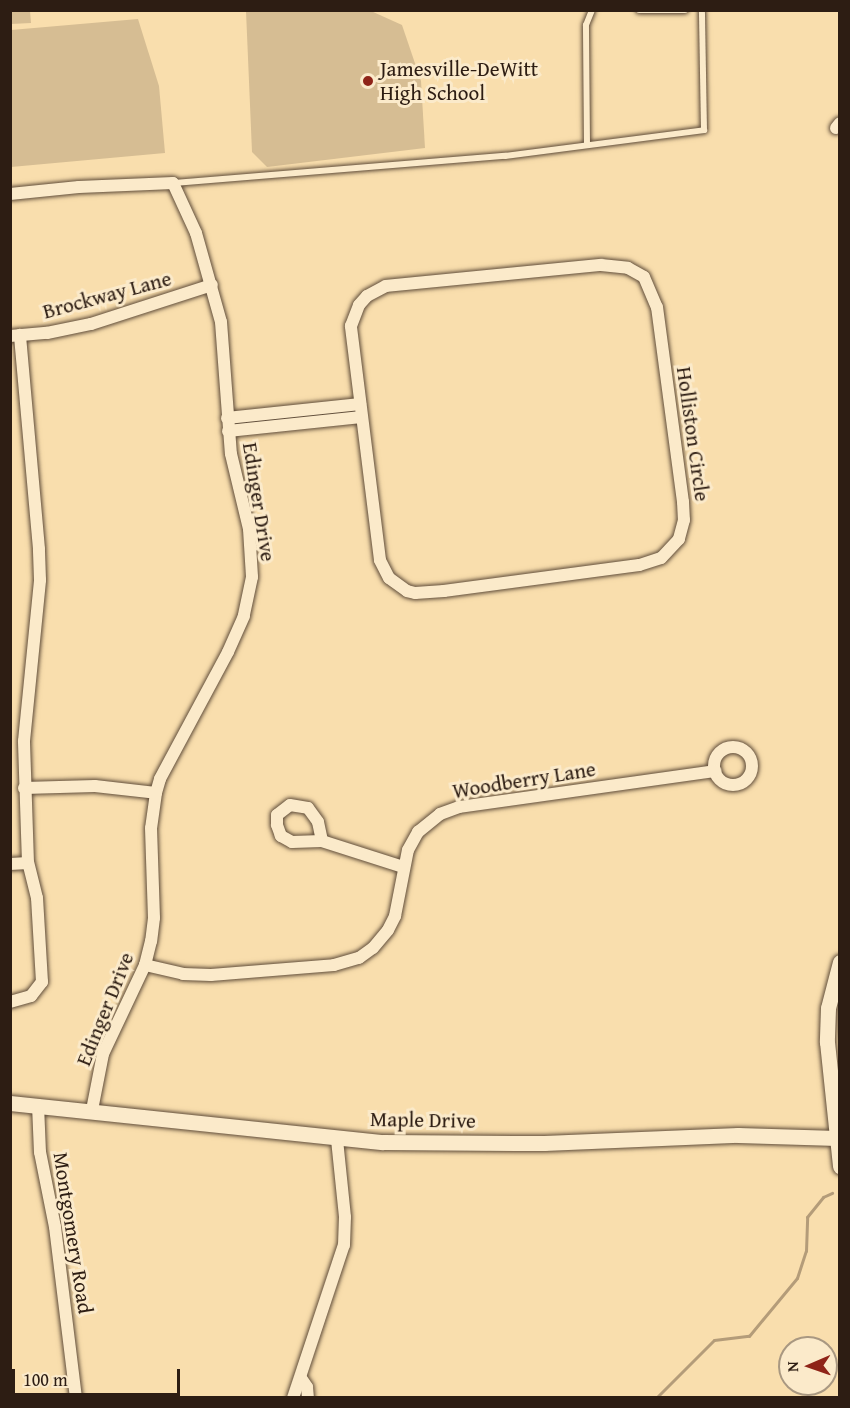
<!DOCTYPE html>
<style>
body{margin:0}
#map{position:relative;width:850px;height:1408px;overflow:hidden;background:#f9dead;font-family:"Gentium Book Plus",serif}
div>[style]{position:absolute}
.green>*{inset:0;background:#d6bd93}
.stream>*{height:3px;margin:-1.5px;padding:0 1.5px;transform-origin:1.5px;border-radius:1.5px;background:#b49c79}
.roads{filter:drop-shadow(0 0 2px #604d3a) drop-shadow(0 0 2px #604d3a)}
.service>*{height:6px;margin:-3px;padding:0 3px;transform-origin:3px;border-radius:3px;background:#fbeaca}
.minor>*{height:12px;margin:-6px;padding:0 6px;transform-origin:6px;border-radius:6px;background:#fbeaca}
.minor>.ring{margin:-6px;padding:0;box-sizing:content-box;background:none;border:12px solid #fbeaca;border-radius:50%}
.tertiary>*{height:15px;margin:-7.5px;padding:0 7.5px;transform-origin:7.5px;border-radius:7.5px;background:#fbeaca}
.dots>*{width:16px;height:16px;translate:-50% -50%;box-sizing:border-box;border:3px solid #fbeaca;border-radius:50%}
span{translate:-50% -50%;white-space:nowrap;text-align:center;line-height:1.15;-webkit-text-stroke:6px #fbeaca;paint-order:stroke}
.poi-label{font-size:21px;color:#2d1d13}
.left{translate:0 -50%;text-align:left}
.street-label{font-size:21px;color:#2d1d13}
.frame{position:absolute;inset:0;border:12px solid #2d1d13;pointer-events:none}
.north{position:absolute;left:778px;top:1336px;width:60px;height:60px;box-sizing:border-box;background:#fbeaca;border:2px solid #a99881;border-radius:50%;rotate:268deg;font-size:16px;font-weight:700;line-height:24px;text-align:center;color:#2d1d13}
.north::after{content:'';display:block;margin:auto;width:21px;height:27px;background:#8f2418;clip-path:polygon(50% 0,100% 100%,50% 72%,0 100%)}
.scale{position:absolute;left:12px;top:1369px;width:168px;height:27px;box-sizing:border-box;border:3px solid #2d1d13;border-top:0;padding-left:8px;font-size:18px;line-height:21px;white-space:nowrap;color:#2d1d13;-webkit-text-stroke:4px #fbeaca;paint-order:stroke}
</style>
<div id="map">
<div class="green">
<i style="clip-path:polygon(11px 10px,30px 11px,31px 23px,11px 24px)"></i>
<i style="clip-path:polygon(246px 11px,371px 11px,402px 25px,421px 81px,425px 148px,267px 167px,252px 152px)"></i>
<i style="clip-path:polygon(138px 19px,159px 86px,165px 153px,11px 167px,11px 30px)"></i>
<i style="clip-path:polygon(839px 988px,839px 1055px,835px 1010px)"></i>
</div>
<div class="stream">
<i style="left:656px;top:1398px;width:82px;rotate:-45deg"></i>
<i style="left:714px;top:1340px;width:35px;rotate:-7deg"></i>
<i style="left:749px;top:1336px;width:75px;rotate:-50.4deg"></i>
<i style="left:797px;top:1278px;width:28px;rotate:-72deg"></i>
<i style="left:806px;top:1251px;width:34px;rotate:-88deg"></i>
<i style="left:807px;top:1217px;width:26px;rotate:-51deg"></i>
<i style="left:823px;top:1197px;width:10px;rotate:-24deg"></i>
</div>
<div class="roads">
<div class="service">
<i style="left:639px;top:10px;width:46px"></i>
<i style="left:587px;top:145px;width:120px;rotate:-90.5deg"></i>
<i style="left:586px;top:25px;width:16px;rotate:-68deg"></i>
<i style="left:174px;top:183px;width:332px;rotate:-4.7deg"></i>
<i style="left:505px;top:156px;width:201px;rotate:-7.4deg"></i>
<i style="left:704px;top:130px;width:120px;rotate:-91deg"></i>
</div>
<div class="minor">
<i style="left:836px;top:128px;width:6px;rotate:-51deg"></i>
<i style="left:10px;top:194px;width:69px;rotate:-5.8deg"></i>
<i style="left:79px;top:187px;width:94px;rotate:-2.4deg"></i>
<i style="left:173px;top:183px;width:55px;rotate:65.3deg"></i>
<i style="left:196px;top:233px;width:92px;rotate:74.3deg"></i>
<i style="left:221px;top:322px;width:132px;rotate:85.7deg"></i>
<i style="left:231px;top:454px;width:77px;rotate:76.5deg"></i>
<i style="left:249px;top:529px;width:48px;rotate:86.4deg"></i>
<i style="left:252px;top:577px;width:40px;rotate:102deg"></i>
<i style="left:244px;top:616px;width:39px;rotate:114deg"></i>
<i style="left:228px;top:652px;width:144px;rotate:118.2deg"></i>
<i style="left:160px;top:779px;width:15px;rotate:106deg"></i>
<i style="left:156px;top:793px;width:35px;rotate:98deg"></i>
<i style="left:151px;top:828px;width:90px;rotate:88.1deg"></i>
<i style="left:154px;top:918px;width:23px;rotate:97deg"></i>
<i style="left:151px;top:941px;width:25px;rotate:104deg"></i>
<i style="left:145px;top:965px;width:98px;rotate:115.3deg"></i>
<i style="left:103px;top:1054px;width:57px;rotate:101.1deg"></i>
<i style="left:601px;top:265px;width:27px;rotate:6deg"></i>
<i style="left:628px;top:268px;width:18px;rotate:29deg"></i>
<i style="left:644px;top:277px;width:33px;rotate:67deg"></i>
<i style="left:657px;top:307px;width:197px;rotate:82.4deg"></i>
<i style="left:683px;top:502px;width:18px;rotate:87deg"></i>
<i style="left:684px;top:520px;width:20px;rotate:105deg"></i>
<i style="left:679px;top:539px;width:26px;rotate:133deg"></i>
<i style="left:661px;top:558px;width:23px;rotate:162deg"></i>
<i style="left:639px;top:565px;width:197px;rotate:172.4deg"></i>
<i style="left:444px;top:591px;width:29px;rotate:176deg"></i>
<i style="left:415px;top:593px;width:8px;rotate:-166deg"></i>
<i style="left:407px;top:591px;width:22px;rotate:-144deg"></i>
<i style="left:389px;top:578px;width:20px;rotate:-117deg"></i>
<i style="left:380px;top:560px;width:236px;rotate:-97.1deg"></i>
<i style="left:351px;top:326px;width:22px;rotate:-69deg"></i>
<i style="left:359px;top:305px;width:12px;rotate:-48deg"></i>
<i style="left:367px;top:296px;width:21px;rotate:-28deg"></i>
<i style="left:386px;top:286px;width:216px;rotate:-5.6deg"></i>
<i style="left:10px;top:336px;width:37px;rotate:-5deg"></i>
<i style="left:47px;top:333px;width:45px;rotate:-11.6deg"></i>
<i style="left:91px;top:324px;width:127px;rotate:-17.9deg"></i>
<i style="left:227px;top:418px;width:134px;rotate:-6deg"></i>
<i style="left:228px;top:431px;width:134px;rotate:-6deg"></i>
<i class="ring" style="left:714px;top:747px;width:26px;height:26px"></i>
<i style="left:24px;top:788px;width:71px;rotate:-1.6deg"></i>
<i style="left:95px;top:786px;width:61px;rotate:6.5deg"></i>
<i style="left:290px;top:805px;width:18px;rotate:9deg"></i>
<i style="left:308px;top:808px;width:17px;rotate:54deg"></i>
<i style="left:318px;top:822px;width:19px;rotate:78deg"></i>
<i style="left:322px;top:841px;width:30px;rotate:178deg"></i>
<i style="left:292px;top:842px;width:13px;rotate:-151deg"></i>
<i style="left:281px;top:836px;width:12px;rotate:-110deg"></i>
<i style="left:277px;top:825px;width:10px;rotate:-90deg"></i>
<i style="left:277px;top:815px;width:16px;rotate:-38deg"></i>
<i style="left:322px;top:841px;width:85px;rotate:17.8deg"></i>
<i style="left:10px;top:864px;width:18px;rotate:-3deg"></i>
<i style="left:145px;top:965px;width:39px;rotate:13deg"></i>
<i style="left:183px;top:974px;width:28px;rotate:2deg"></i>
<i style="left:211px;top:975px;width:123px;rotate:-4.6deg"></i>
<i style="left:334px;top:965px;width:26px;rotate:-16deg"></i>
<i style="left:359px;top:958px;width:17px;rotate:-36deg"></i>
<i style="left:373px;top:948px;width:23px;rotate:-50deg"></i>
<i style="left:388px;top:930px;width:16px;rotate:-63deg"></i>
<i style="left:395px;top:916px;width:67px;rotate:-78.9deg"></i>
<i style="left:408px;top:850px;width:21px;rotate:-61deg"></i>
<i style="left:418px;top:832px;width:28px;rotate:-39deg"></i>
<i style="left:440px;top:814px;width:20px;rotate:-20deg"></i>
<i style="left:459px;top:807px;width:259px;rotate:-8deg"></i>
<i style="left:10px;top:1002px;width:22px;rotate:-16deg"></i>
<i style="left:31px;top:996px;width:18px;rotate:-52deg"></i>
<i style="left:42px;top:982px;width:84px;rotate:-93.4deg"></i>
<i style="left:37px;top:898px;width:36px;rotate:-104deg"></i>
<i style="left:28px;top:863px;width:122px;rotate:-91.9deg"></i>
<i style="left:24px;top:741px;width:162px;rotate:-84.3deg"></i>
<i style="left:40px;top:580px;width:31px;rotate:-92deg"></i>
<i style="left:39px;top:549px;width:215px;rotate:-95.1deg"></i>
<i style="left:38px;top:1105px;width:47px;rotate:87.6deg"></i>
<i style="left:40px;top:1152px;width:76px;rotate:78.7deg"></i>
<i style="left:55px;top:1227px;width:172px;rotate:83deg"></i>
<i style="left:301px;top:1378px;width:11px;rotate:56deg"></i>
<i style="left:307px;top:1387px;width:11px;rotate:85deg"></i>
<i style="left:293px;top:1398px;width:161px;rotate:-71.6deg"></i>
<i style="left:344px;top:1245px;width:28px;rotate:-88deg"></i>
<i style="left:345px;top:1217px;width:78px;rotate:-95.9deg"></i>
</div>
<div class="tertiary">
<i style="left:840px;top:962px;width:48px;rotate:104.6deg"></i>
<i style="left:828px;top:1008px;width:34px;rotate:92deg"></i>
<i style="left:827px;top:1042px;width:125px;rotate:84deg"></i>
<i style="left:10px;top:1103px;width:375px;rotate:6deg"></i>
<i style="left:383px;top:1142px;width:161px;rotate:0.4deg"></i>
<i style="left:544px;top:1143px;width:194px;rotate:-2.4deg"></i>
<i style="left:738px;top:1135px;width:99px;rotate:1.7deg"></i>
</div>
</div>
<div class="dots">
<i style="left:368px;top:81px;background:#8f2418"></i>
</div>
<div class="poi-label">
<span class="left" style="left:380px;top:81px">Jamesville-DeWitt<br>High School</span>
</div>
<div class="street-label">
<span style="left:107px;top:295px;rotate:-15deg">Brockway Lane</span>
<span style="left:693px;top:434px;rotate:82deg">Holliston Circle</span>
<span style="left:259px;top:502px;rotate:81deg">Edinger Drive</span>
<span style="left:524px;top:780px;rotate:-9deg">Woodberry Lane</span>
<span style="left:105px;top:1009px;rotate:-68deg">Edinger Drive</span>
<span style="left:423px;top:1120px;rotate:1deg">Maple Drive</span>
<span style="left:73px;top:1233px;rotate:81deg">Montgomery Road</span>
</div>
<div class="frame"></div>
<div class="north">N</div>
<div class="scale">100 m</div>
</div>
